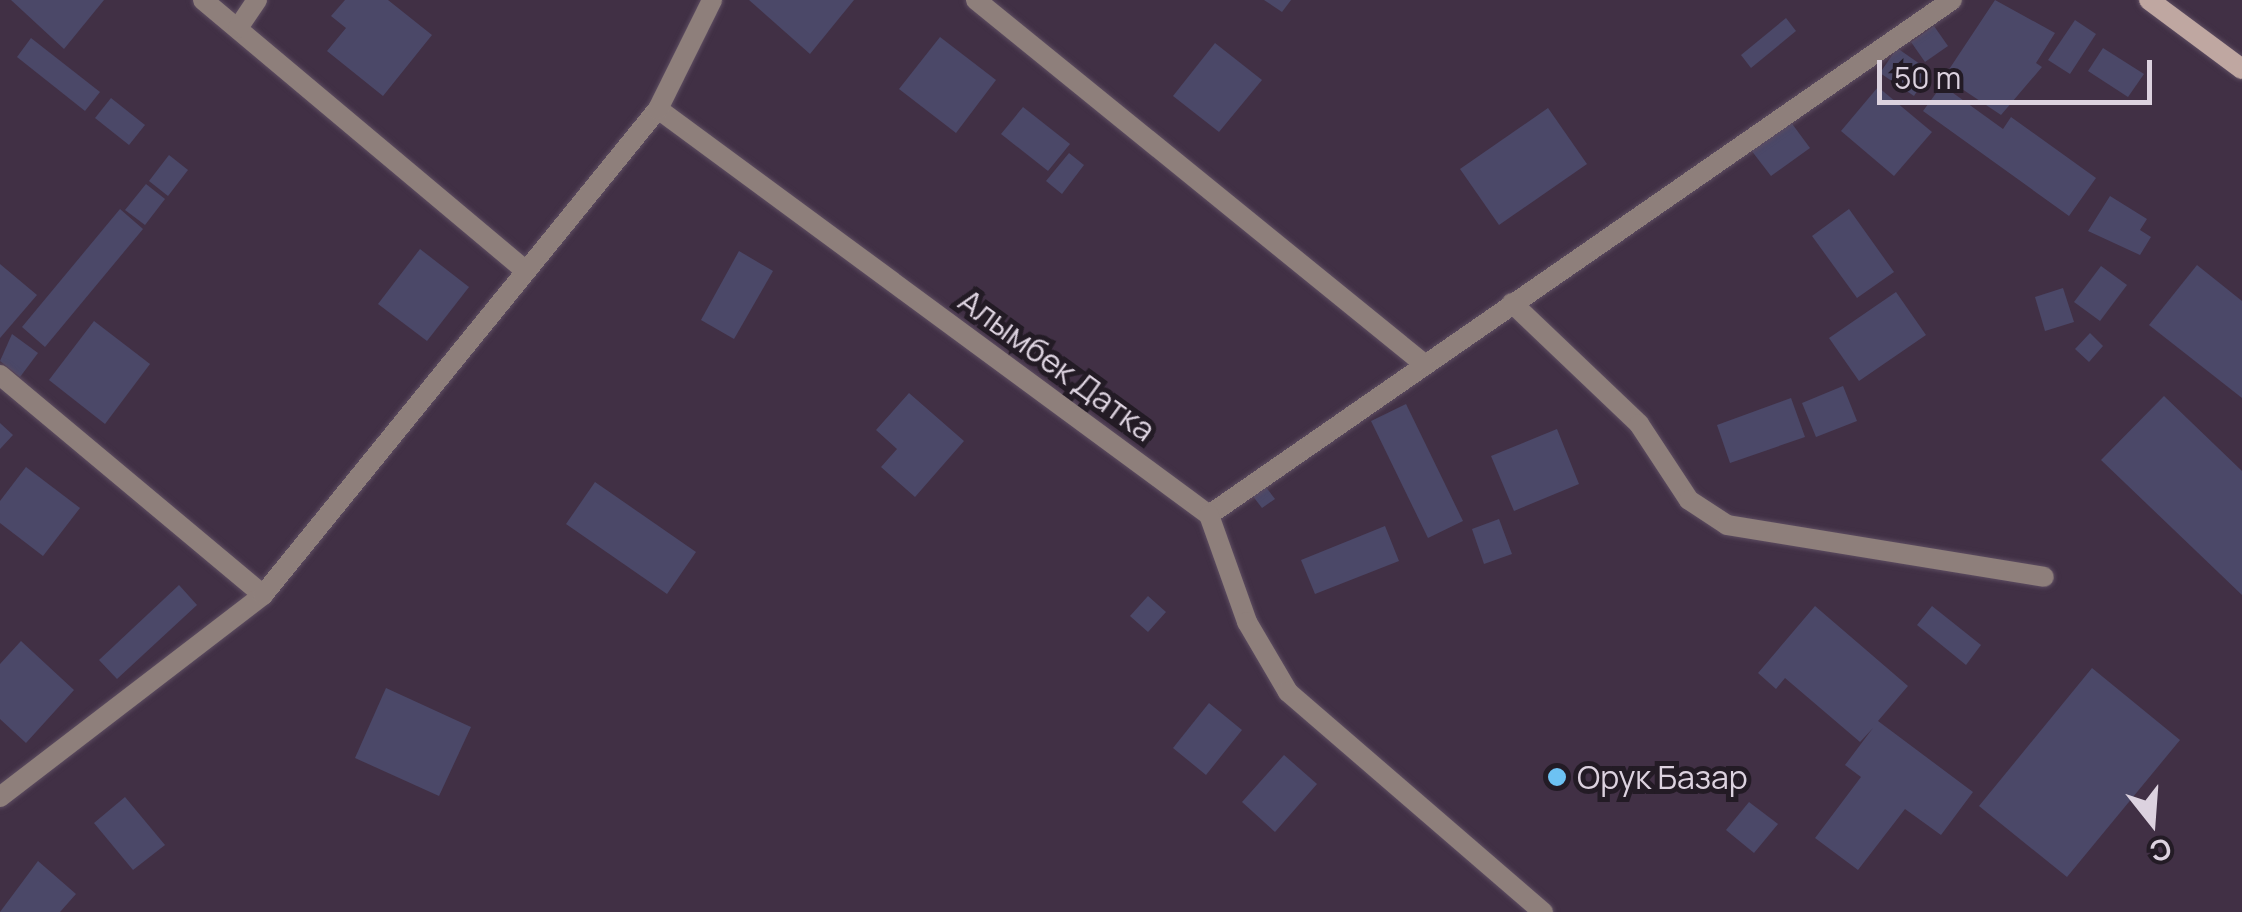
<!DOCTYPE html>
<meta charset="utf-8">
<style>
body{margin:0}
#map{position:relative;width:2242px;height:912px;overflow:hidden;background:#413045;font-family:Manrope,sans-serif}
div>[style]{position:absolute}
.building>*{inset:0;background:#4b4868}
.roads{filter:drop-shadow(0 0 2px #5d4d61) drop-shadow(0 0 2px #5d4d61)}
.street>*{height:20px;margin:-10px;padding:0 10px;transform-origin:10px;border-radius:10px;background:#8e7f7b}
.secondary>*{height:20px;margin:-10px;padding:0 10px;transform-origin:10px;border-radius:10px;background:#bfa7a1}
.dots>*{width:28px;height:28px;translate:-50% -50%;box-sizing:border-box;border:5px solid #231b25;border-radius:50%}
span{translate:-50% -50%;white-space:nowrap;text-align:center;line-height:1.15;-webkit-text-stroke:10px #231b25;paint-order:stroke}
.street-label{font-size:32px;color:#dcd2df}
.poi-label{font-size:32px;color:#dcd2df}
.left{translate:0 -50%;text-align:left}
.north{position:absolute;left:2102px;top:772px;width:100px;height:100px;-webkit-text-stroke:8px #231b25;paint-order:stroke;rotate:163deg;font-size:28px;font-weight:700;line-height:40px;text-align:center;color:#dcd2df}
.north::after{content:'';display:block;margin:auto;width:35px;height:45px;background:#dcd2df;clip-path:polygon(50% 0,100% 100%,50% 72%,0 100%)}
.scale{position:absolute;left:1877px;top:60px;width:275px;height:45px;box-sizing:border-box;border:5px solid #dcd2df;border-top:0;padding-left:12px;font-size:30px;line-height:35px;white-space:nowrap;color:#dcd2df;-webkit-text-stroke:8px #231b25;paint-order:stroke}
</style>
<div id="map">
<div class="building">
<i style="clip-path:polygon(11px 0,104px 0,64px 49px)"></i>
<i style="clip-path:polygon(345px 0,388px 0,432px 35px,383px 96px,327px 51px,346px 28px,331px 16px)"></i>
<i style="clip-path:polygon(749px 0,854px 0,810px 54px)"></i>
<i style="clip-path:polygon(1264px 0,1291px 0,1282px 12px)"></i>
<i style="clip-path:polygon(1995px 0,2055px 33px,2036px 63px,2042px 67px,2001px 115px,1944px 77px)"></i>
<i style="clip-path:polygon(1786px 18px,1796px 31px,1751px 68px,1741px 55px)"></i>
<i style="clip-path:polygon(2075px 20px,2096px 34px,2070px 74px,2048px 60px)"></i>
<i style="clip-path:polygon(1934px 26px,1948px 46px,1925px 62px,1911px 42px)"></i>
<i style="clip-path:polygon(940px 37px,996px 80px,956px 133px,899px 89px)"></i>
<i style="clip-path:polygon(31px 38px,100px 92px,85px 111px,17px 57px)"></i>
<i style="clip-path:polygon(1215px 43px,1262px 80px,1219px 132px,1173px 96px)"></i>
<i style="clip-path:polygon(1897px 48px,1930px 71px,1914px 96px,1880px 73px)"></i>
<i style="clip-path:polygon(2103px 48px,2144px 74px,2128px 97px,2088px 71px)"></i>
<i style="clip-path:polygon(1942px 85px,2003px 129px,2011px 117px,2096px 178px,2069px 216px,1923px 111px)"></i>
<i style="clip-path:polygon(1878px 87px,1932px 132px,1894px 176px,1841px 131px)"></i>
<i style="clip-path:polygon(111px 98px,145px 125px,129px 145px,95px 118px)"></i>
<i style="clip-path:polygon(1023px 107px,1070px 144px,1048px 171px,1001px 134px)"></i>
<i style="clip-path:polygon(1548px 108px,1587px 164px,1499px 225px,1460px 169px)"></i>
<i style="clip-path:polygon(1790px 121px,1810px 148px,1771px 176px,1751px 150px)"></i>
<i style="clip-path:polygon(1069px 153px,1084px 165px,1062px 194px,1046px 181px)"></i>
<i style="clip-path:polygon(169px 155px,188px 170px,168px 196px,149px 181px)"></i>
<i style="clip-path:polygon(146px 184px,165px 199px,145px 225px,125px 210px)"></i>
<i style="clip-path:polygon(2110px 196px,2147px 219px,2140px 230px,2151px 237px,2140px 255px,2088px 231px)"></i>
<i style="clip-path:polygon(120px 209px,143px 229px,45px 347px,22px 327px)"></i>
<i style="clip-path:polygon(1849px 209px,1894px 272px,1857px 298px,1812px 236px)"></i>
<i style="clip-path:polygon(420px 249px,469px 287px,427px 341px,378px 304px)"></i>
<i style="clip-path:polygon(739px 251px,773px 271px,734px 339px,701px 320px)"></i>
<i style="clip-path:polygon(0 264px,37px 295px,0 338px)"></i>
<i style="clip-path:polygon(2197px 265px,2242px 301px,2242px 398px,2149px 325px)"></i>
<i style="clip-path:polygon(2101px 266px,2127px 285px,2100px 321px,2074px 302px)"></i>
<i style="clip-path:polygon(2063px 288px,2074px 322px,2045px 331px,2035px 297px)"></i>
<i style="clip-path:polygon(1896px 292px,1926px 335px,1859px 381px,1829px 338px)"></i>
<i style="clip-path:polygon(94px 321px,150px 364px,105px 424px,49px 380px)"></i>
<i style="clip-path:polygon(2090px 333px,2103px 346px,2089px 362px,2075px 349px)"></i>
<i style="clip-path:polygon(12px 334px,38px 353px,20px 377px,0 361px)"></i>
<i style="clip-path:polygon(1843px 386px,1857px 421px,1816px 437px,1802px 403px)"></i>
<i style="clip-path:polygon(909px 393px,964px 441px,915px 497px,881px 467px,897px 449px,876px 430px)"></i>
<i style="clip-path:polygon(2164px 396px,2242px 471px,2242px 595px,2101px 460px)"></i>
<i style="clip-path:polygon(1791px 398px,1805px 437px,1730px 463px,1717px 425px)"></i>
<i style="clip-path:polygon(1406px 404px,1463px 521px,1428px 538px,1371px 421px)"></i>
<i style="clip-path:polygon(0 423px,13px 435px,0 449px)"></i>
<i style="clip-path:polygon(1557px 429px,1579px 484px,1514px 511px,1491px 456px)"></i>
<i style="clip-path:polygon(26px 467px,80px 508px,43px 556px,0 523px,0 501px)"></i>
<i style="clip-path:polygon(595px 482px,696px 552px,667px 594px,566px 524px)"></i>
<i style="clip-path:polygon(1265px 486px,1275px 499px,1262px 508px,1252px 495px)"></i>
<i style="clip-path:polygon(1499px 519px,1512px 554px,1484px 564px,1472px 529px)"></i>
<i style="clip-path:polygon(1385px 526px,1399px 561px,1315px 594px,1301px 560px)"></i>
<i style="clip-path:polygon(179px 585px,197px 605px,117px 679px,99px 660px)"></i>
<i style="clip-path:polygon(1148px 596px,1166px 612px,1148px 632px,1130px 616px)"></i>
<i style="clip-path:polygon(1815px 606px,1908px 686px,1878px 721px,1973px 792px,1941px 835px,1905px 809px,1858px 870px,1815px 838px,1861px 777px,1845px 765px,1873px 728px,1860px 742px,1785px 678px,1776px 689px,1758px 673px)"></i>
<i style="clip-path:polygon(1932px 606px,1981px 645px,1966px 665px,1917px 625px)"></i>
<i style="clip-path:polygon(21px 641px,74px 690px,26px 743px,0 719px,0 664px)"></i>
<i style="clip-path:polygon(2092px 668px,2180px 740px,2067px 877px,1979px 806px)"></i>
<i style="clip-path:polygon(386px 688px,471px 727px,439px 796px,355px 758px)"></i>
<i style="clip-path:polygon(1209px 703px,1242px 730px,1206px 775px,1173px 748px)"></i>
<i style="clip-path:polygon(1284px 755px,1317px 784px,1275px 832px,1242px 802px)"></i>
<i style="clip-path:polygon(125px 797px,165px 845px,133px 870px,94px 823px)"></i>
<i style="clip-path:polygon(1749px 802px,1778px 824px,1754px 853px,1726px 830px)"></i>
<i style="clip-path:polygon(38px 861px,76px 894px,60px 912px,0 912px)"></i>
</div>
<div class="roads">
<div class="street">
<i style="left:203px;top:0;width:415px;rotate:40deg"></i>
<i style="left:976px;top:0;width:577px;rotate:39.09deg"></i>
<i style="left:238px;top:28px;width:34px;rotate:-56deg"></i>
<i style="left:658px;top:109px;width:684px;rotate:36.38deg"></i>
<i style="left:1512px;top:303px;width:175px;rotate:43.6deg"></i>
<i style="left:1639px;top:424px;width:91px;rotate:56.7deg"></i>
<i style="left:1689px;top:500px;width:45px;rotate:33.3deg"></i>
<i style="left:1727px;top:525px;width:321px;rotate:9.3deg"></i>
<i style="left:0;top:375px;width:343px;rotate:39.9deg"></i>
<i style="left:1209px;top:515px;width:904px;rotate:-34.73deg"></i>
<i style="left:1209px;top:515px;width:114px;rotate:70.4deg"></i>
<i style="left:1247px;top:622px;width:81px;rotate:59.6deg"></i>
<i style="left:1288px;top:692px;width:337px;rotate:40.8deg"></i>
<i style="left:0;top:797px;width:332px;rotate:-37.5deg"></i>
<i style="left:263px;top:595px;width:626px;rotate:-50.9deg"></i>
<i style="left:658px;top:109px;width:122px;rotate:-63.6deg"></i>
</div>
<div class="secondary">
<i style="left:2149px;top:0;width:116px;rotate:36.6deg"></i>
</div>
</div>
<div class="dots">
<i style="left:1557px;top:777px;background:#6dc2f3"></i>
</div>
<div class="street-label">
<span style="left:1057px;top:365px;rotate:36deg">Алымбек Датка</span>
</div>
<div class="poi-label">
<span class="left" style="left:1577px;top:777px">Орук Базар</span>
</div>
<div class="north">С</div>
<div class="scale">50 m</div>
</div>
